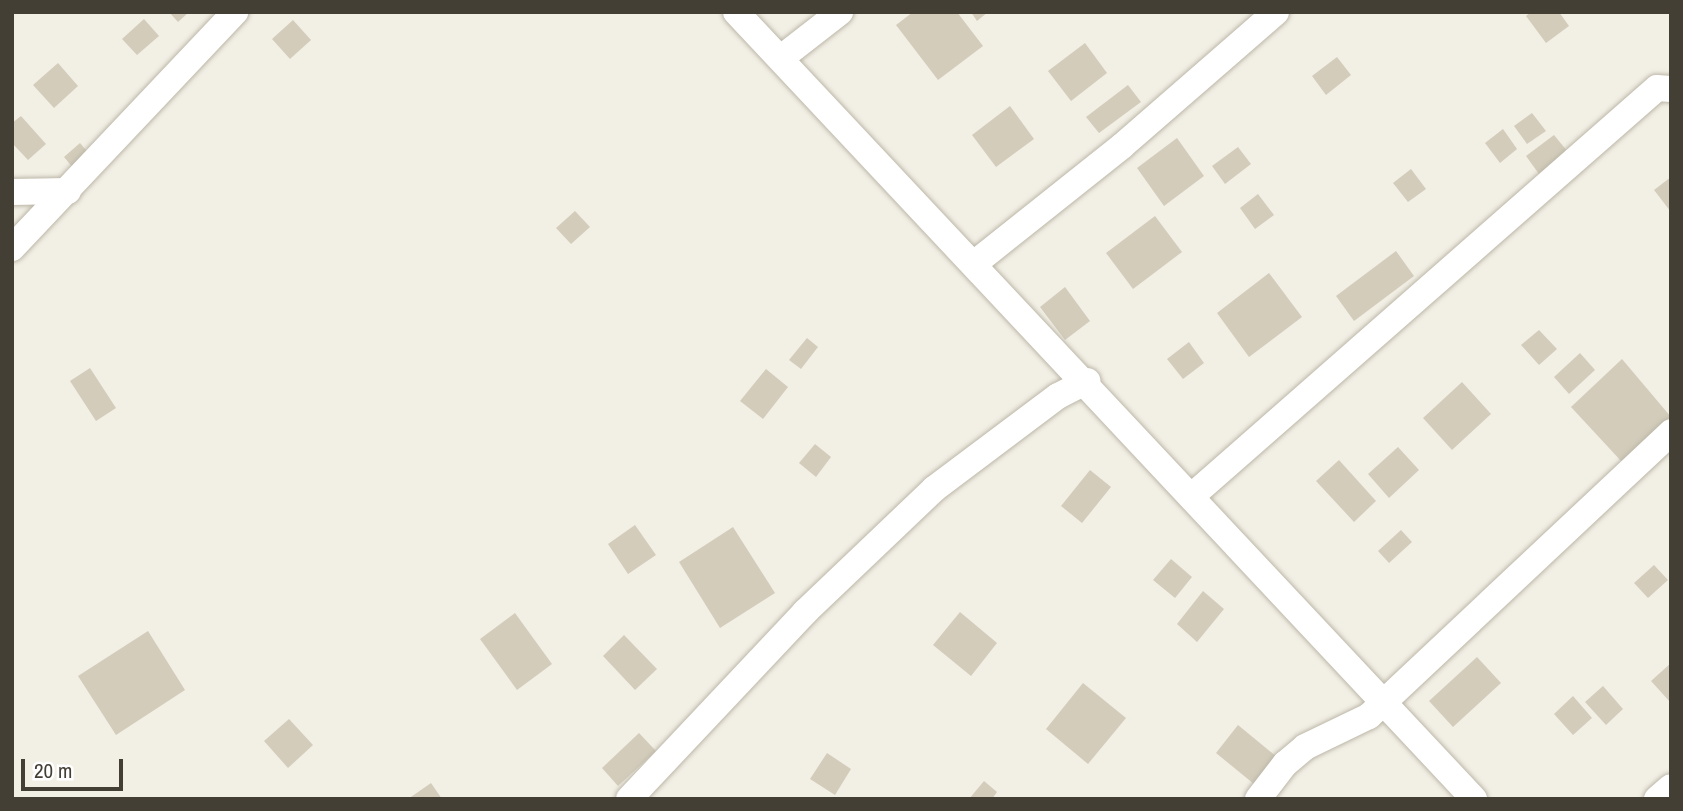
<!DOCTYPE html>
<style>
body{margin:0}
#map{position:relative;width:1683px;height:811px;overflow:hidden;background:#f2efe5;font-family:"Archivo Narrow",sans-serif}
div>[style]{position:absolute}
.building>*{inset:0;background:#d3ccbb}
.roads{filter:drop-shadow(0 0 2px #bcb7a8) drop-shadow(0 0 2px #bcb7a8)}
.street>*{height:26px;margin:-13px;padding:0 13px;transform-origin:13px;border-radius:13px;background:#fff}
span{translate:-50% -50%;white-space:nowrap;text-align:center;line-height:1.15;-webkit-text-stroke:5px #fff;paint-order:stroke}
.frame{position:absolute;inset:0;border:14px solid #443f35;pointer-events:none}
.scale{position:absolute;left:21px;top:759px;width:102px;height:32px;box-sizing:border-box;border:4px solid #443f35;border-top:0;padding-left:9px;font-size:21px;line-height:24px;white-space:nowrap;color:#443f35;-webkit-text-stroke:5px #fff;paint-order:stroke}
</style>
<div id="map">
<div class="building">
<i style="clip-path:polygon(169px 12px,189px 12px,178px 22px)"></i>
<i style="clip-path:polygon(913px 12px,957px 12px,983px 46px,938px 80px,896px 25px)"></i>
<i style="clip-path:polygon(971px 12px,988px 12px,977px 21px)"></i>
<i style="clip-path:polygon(1531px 12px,1559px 12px,1569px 26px,1546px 43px,1526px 16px)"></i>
<i style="clip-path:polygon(144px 19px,159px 36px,137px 55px,122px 39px)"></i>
<i style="clip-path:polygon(293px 20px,311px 40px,290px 59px,272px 39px)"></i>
<i style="clip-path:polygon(1085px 43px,1107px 73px,1071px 101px,1048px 71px)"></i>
<i style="clip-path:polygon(1337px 57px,1351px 75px,1326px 95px,1312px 76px)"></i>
<i style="clip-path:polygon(58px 63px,78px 86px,54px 108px,33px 85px)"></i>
<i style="clip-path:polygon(1128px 85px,1141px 102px,1099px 133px,1086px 117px)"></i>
<i style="clip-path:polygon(1010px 106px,1034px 139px,996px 167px,972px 135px)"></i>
<i style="clip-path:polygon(1532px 113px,1546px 131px,1527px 144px,1514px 126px)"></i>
<i style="clip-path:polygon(21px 116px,46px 144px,28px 160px,12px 143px,12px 123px)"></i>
<i style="clip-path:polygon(1503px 129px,1517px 149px,1500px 163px,1485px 143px)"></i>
<i style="clip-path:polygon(1554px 135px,1568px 152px,1539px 174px,1526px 156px)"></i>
<i style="clip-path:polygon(1177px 138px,1204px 176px,1164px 206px,1137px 168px)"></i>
<i style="clip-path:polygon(80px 143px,90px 155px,74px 169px,64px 157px)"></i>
<i style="clip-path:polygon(1238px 147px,1251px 164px,1225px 184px,1212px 166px)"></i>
<i style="clip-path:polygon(1411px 169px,1426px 189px,1408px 202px,1393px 183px)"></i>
<i style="clip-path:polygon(1671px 177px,1671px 212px,1654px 190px)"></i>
<i style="clip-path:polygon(1258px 194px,1274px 215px,1255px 229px,1240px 208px)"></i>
<i style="clip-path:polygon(575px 211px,590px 227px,571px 244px,556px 228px)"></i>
<i style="clip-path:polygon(1155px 216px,1182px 252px,1133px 289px,1106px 253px)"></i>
<i style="clip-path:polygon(1396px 251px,1414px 276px,1354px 321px,1336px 296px)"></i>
<i style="clip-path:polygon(1269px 273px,1302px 317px,1249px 357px,1217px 313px)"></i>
<i style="clip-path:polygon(1065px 287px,1090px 321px,1065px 340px,1040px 307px)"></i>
<i style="clip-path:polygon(1539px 330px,1557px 349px,1539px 365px,1521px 345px)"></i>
<i style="clip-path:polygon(807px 338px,818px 347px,801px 369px,789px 360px)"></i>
<i style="clip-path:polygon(1189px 342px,1204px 363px,1183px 379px,1167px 359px)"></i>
<i style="clip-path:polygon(1580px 353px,1595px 370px,1569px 394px,1554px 377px)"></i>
<i style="clip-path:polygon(1622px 359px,1671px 417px,1622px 462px,1571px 407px)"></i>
<i style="clip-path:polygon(90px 368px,116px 408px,96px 421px,70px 381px)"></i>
<i style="clip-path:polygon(766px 369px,788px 387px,763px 419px,740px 401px)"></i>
<i style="clip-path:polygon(1462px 382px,1491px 414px,1452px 450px,1423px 418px)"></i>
<i style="clip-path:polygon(815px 444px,831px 457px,816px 477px,799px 463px)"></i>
<i style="clip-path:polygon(1398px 447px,1419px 470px,1389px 498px,1368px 474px)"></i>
<i style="clip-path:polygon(1339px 460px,1376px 501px,1354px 522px,1316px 481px)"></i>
<i style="clip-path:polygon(1090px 470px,1111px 487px,1082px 523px,1061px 506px)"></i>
<i style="clip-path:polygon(635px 525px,656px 555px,628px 574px,608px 544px)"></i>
<i style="clip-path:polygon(733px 527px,775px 593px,720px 628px,679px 562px)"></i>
<i style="clip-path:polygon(1401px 530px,1412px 542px,1389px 563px,1378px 551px)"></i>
<i style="clip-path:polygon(1171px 559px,1192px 577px,1175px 598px,1153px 580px)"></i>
<i style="clip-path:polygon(1654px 565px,1668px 580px,1648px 598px,1634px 583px)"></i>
<i style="clip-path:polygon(1203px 591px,1224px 609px,1197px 642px,1177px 624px)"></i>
<i style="clip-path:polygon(960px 612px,997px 643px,971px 676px,933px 645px)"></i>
<i style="clip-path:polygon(515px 613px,552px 664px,517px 690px,480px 639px)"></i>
<i style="clip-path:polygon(148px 631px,185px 690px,116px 735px,78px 676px)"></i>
<i style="clip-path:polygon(624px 635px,657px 669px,635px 690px,603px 656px)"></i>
<i style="clip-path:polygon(1477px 657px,1501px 683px,1453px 727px,1429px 701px)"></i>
<i style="clip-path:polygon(1671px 663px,1671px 703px,1651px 681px)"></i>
<i style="clip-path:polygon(1083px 683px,1126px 718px,1088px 764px,1046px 729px)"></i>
<i style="clip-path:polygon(1603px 686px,1623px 709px,1606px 725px,1585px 702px)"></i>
<i style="clip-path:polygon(1573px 696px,1592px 718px,1573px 735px,1554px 714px)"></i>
<i style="clip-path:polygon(289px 719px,313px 745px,288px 768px,264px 741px)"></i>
<i style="clip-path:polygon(1238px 725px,1277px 757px,1254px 784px,1216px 753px)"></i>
<i style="clip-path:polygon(639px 733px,656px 751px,618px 786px,602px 768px)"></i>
<i style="clip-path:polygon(827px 753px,851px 769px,835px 795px,810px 779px)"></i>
<i style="clip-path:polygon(984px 781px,997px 792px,992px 799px,969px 799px)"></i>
<i style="clip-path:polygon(431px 783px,442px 799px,408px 799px)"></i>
</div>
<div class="roads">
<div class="street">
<i style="left:736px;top:12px;width:1079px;rotate:46.84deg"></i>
<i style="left:781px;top:58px;width:75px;rotate:-37.9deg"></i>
<i style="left:12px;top:192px;width:56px;rotate:-1deg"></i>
<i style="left:12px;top:248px;width:325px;rotate:-46.6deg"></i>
<i style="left:975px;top:263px;width:188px;rotate:-38.5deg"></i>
<i style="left:1122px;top:146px;width:204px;rotate:-41deg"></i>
<i style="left:1193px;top:495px;width:617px;rotate:-41.26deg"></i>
<i style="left:1657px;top:88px;width:14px;rotate:4deg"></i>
<i style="left:629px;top:799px;width:257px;rotate:-46.7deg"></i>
<i style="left:805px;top:612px;width:178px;rotate:-43.6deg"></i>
<i style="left:934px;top:489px;width:155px;rotate:-36.9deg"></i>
<i style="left:1058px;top:396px;width:33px;rotate:-27deg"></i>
<i style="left:1258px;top:799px;width:44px;rotate:-52.4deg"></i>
<i style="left:1285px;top:764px;width:26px;rotate:-40deg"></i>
<i style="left:1305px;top:747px;width:71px;rotate:-25.8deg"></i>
<i style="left:1369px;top:716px;width:415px;rotate:-43.2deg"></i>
<i style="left:1657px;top:799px;width:18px;rotate:-41deg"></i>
</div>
</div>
<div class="frame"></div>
<div class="scale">20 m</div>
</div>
